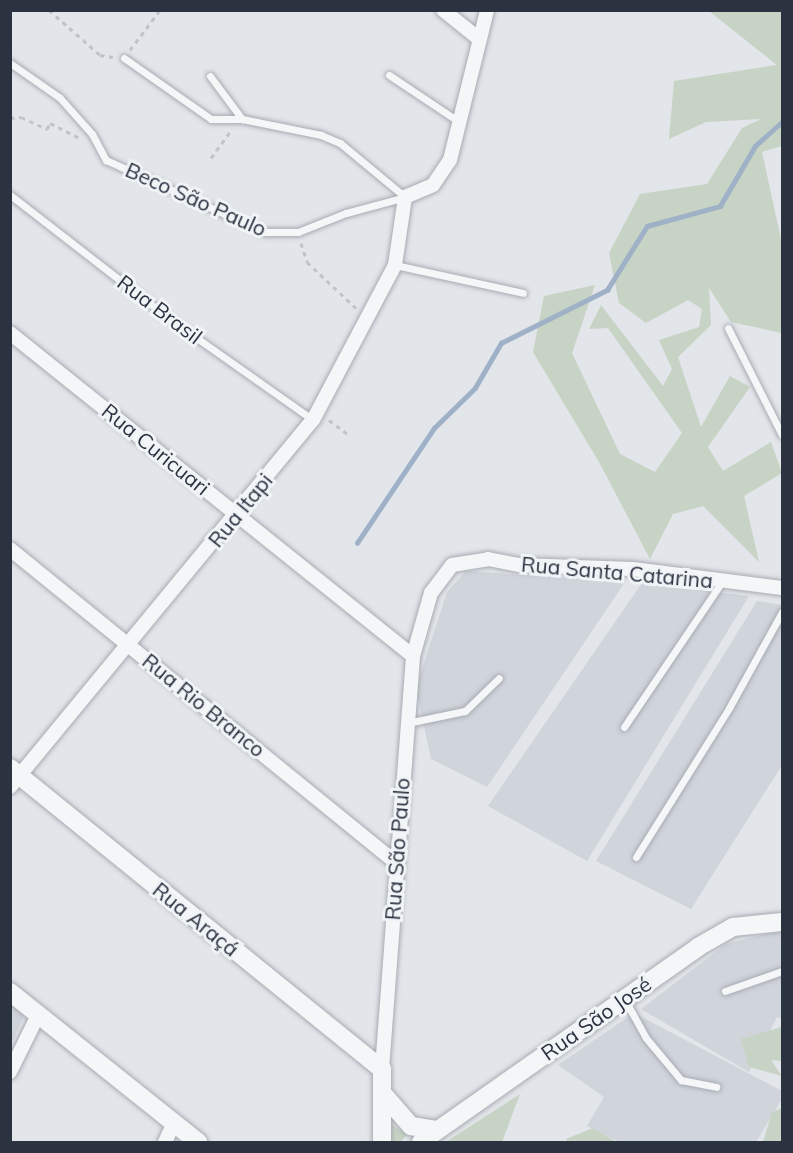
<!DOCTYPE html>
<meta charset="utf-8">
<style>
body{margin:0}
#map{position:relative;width:793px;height:1153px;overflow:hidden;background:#e2e5e9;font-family:Mulish,sans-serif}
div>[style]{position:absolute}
.built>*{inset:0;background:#d0d4db}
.green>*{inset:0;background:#c7d3c4}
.stream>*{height:4.5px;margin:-2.25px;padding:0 2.25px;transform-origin:2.25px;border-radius:2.25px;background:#9fb1c7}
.path>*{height:3px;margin-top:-1.5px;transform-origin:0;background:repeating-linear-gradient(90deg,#c0c3c8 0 4.5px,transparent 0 9px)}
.roads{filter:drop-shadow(0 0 2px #a7acb3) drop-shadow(0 0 2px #a7acb3)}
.service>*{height:7px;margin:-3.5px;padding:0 3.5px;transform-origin:3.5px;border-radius:3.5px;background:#f4f6f8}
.minor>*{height:14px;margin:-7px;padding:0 7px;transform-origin:7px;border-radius:7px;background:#f4f6f8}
.tertiary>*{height:18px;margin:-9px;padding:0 9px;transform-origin:9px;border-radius:9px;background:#f4f6f8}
span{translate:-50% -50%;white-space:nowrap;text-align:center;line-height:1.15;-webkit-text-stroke:6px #f1f4f7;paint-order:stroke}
.street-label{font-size:21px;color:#2b3240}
.frame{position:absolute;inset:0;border:12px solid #2b3240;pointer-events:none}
</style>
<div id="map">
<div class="built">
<i style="clip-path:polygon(466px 571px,625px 582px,487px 787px,431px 759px,416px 688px,447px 592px)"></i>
<i style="clip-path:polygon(642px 583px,749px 596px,587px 861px,488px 806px)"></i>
<i style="clip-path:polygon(757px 601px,782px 605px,782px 765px,691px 909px,596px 861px)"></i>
<i style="clip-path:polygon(782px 930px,782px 1018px,777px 1017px,749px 1072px,641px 1009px,726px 944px)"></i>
<i style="clip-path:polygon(11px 1001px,25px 1013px,11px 1045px)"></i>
<i style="clip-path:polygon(634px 1013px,782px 1091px,782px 1099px,756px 1142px,620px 1142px,587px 1126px,604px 1097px,558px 1065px)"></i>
</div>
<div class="green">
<i style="clip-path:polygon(709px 11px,782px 11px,782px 146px,762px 152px,782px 244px,782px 333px,731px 322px,709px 288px,711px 325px,678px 357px,701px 427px,730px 376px,750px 387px,708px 447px,723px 471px,771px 442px,782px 473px,744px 496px,759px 562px,703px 506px,673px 514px,650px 559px,599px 462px,533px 352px,544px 296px,595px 285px,572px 353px,620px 454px,655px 472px,682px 433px,608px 328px,589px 329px,601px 305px,663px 386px,672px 369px,659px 340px,699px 327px,702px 309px,688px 300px,646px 323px,619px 303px,609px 253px,640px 194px,707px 184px,742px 128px,761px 119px,706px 122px,669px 139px,674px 81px,777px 65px)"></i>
<i style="clip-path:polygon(782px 1027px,782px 1061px,771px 1060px,782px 1076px,749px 1067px,741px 1039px)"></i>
<i style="clip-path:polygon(520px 1094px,502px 1142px,446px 1142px)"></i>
<i style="clip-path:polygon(782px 1108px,782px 1142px,763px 1142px,772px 1112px)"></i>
<i style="clip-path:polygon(391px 1124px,407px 1134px,401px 1142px,390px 1142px)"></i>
<i style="clip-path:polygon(593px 1128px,617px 1142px,568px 1142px,566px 1139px)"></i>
</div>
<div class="stream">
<i style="left:357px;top:543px;width:138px;rotate:-56.2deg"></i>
<i style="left:434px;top:428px;width:57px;rotate:-44.3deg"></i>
<i style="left:475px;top:388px;width:52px;rotate:-60deg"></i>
<i style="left:501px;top:343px;width:119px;rotate:-26.6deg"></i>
<i style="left:607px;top:290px;width:75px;rotate:-58deg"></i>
<i style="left:647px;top:226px;width:76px;rotate:-15.3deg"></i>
<i style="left:720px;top:206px;width:69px;rotate:-59.7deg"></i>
<i style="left:755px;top:146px;width:36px;rotate:-42deg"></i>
</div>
<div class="path">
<i style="left:49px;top:10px;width:68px;rotate:41.4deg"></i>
<i style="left:100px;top:55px;width:13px;rotate:9deg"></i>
<i style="left:130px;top:50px;width:50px;rotate:-53.1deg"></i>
<i style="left:10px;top:118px;width:11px;rotate:-5deg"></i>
<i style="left:21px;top:117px;width:29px;rotate:25deg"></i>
<i style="left:47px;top:129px;width:7px;rotate:-63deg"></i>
<i style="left:50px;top:123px;width:34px;rotate:27deg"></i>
<i style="left:211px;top:158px;width:36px;rotate:-54deg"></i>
<i style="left:301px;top:243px;width:20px;rotate:72deg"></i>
<i style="left:307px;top:262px;width:69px;rotate:43.2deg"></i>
<i style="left:329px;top:420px;width:26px;rotate:37deg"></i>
</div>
<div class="roads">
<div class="service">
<i style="left:124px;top:58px;width:106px;rotate:35deg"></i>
<i style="left:211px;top:119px;width:31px"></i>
<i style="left:242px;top:119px;width:81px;rotate:11.4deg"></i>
<i style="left:321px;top:135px;width:21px;rotate:23deg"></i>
<i style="left:340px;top:143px;width:85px;rotate:39.7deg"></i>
<i style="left:10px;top:63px;width:61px;rotate:35deg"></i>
<i style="left:60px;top:98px;width:48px;rotate:48.4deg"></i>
<i style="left:92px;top:134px;width:30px;rotate:62deg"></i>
<i style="left:106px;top:160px;width:174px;rotate:24.5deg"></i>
<i style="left:264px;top:232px;width:34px"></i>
<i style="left:298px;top:232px;width:52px;rotate:-21.6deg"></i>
<i style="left:346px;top:213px;width:61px;rotate:-15.2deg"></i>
<i style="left:389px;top:75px;width:83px;rotate:33.7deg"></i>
<i style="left:210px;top:76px;width:54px;rotate:53.3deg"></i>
<i style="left:10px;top:195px;width:199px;rotate:37.8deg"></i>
<i style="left:167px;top:317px;width:179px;rotate:35.2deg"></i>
<i style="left:395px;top:265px;width:131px;rotate:12.3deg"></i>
<i style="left:728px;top:328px;width:120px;rotate:63.2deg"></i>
<i style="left:407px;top:723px;width:59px;rotate:-11.7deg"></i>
<i style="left:465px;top:711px;width:47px;rotate:-44.1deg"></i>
<i style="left:624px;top:727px;width:177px;rotate:-56deg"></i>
<i style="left:636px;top:857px;width:176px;rotate:-58deg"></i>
<i style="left:729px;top:708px;width:110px;rotate:-61.1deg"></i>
<i style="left:725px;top:991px;width:60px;rotate:-19.3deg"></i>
<i style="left:625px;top:1000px;width:43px;rotate:61.1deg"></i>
<i style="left:646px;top:1038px;width:55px;rotate:50.2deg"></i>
<i style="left:681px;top:1080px;width:36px;rotate:11deg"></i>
</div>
<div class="minor">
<i style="left:443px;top:10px;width:45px;rotate:38.7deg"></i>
<i style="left:10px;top:333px;width:516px;rotate:38.71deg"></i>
<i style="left:10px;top:549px;width:496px;rotate:39.1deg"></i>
<i style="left:10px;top:787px;width:476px;rotate:-50.5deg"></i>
<i style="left:313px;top:420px;width:175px;rotate:-62.1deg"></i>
<i style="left:395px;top:265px;width:69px;rotate:-81.6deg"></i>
<i style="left:405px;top:197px;width:30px;rotate:-23deg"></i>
<i style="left:433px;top:185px;width:30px;rotate:-56deg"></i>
<i style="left:450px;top:160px;width:154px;rotate:-76.1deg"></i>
<i style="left:382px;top:1069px;width:414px;rotate:-85.7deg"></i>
<i style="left:413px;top:656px;width:66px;rotate:-74.1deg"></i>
<i style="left:431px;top:593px;width:35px;rotate:-53deg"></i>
<i style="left:452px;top:565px;width:36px;rotate:-9deg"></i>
<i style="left:488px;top:559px;width:32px;rotate:11deg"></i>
<i style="left:519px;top:565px;width:114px;rotate:2deg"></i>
<i style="left:633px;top:569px;width:150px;rotate:7.3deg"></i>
<i style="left:10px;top:1072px;width:64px;rotate:-63.8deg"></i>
<i style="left:165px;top:1142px;width:21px;rotate:-65deg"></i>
</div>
<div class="tertiary">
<i style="left:10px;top:768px;width:479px;rotate:39deg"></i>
<i style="left:382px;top:1069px;width:73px;rotate:90deg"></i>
<i style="left:10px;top:992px;width:241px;rotate:38.6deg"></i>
<i style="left:383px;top:1094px;width:43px;rotate:48.8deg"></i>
<i style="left:411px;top:1126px;width:24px;rotate:9deg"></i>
<i style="left:421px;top:1142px;width:339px;rotate:-35.1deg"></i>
<i style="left:698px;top:947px;width:40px;rotate:-29.7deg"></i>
<i style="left:733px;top:927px;width:49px;rotate:-5.8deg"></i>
</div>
</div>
<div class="street-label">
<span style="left:196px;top:199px;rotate:24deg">Beco São Paulo</span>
<span style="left:160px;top:309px;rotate:37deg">Rua Brasil</span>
<span style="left:156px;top:449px;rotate:39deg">Rua Curicuari</span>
<span style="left:240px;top:510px;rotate:-51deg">Rua Itapi</span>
<span style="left:617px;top:572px;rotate:5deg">Rua Santa Catarina</span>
<span style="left:204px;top:705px;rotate:39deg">Rua Rio Branco</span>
<span style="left:397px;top:849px;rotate:-86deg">Rua São Paulo</span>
<span style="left:196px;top:919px;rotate:39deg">Rua Araçá</span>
<span style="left:596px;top:1018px;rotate:-35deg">Rua São José</span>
</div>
<div class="frame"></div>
</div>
